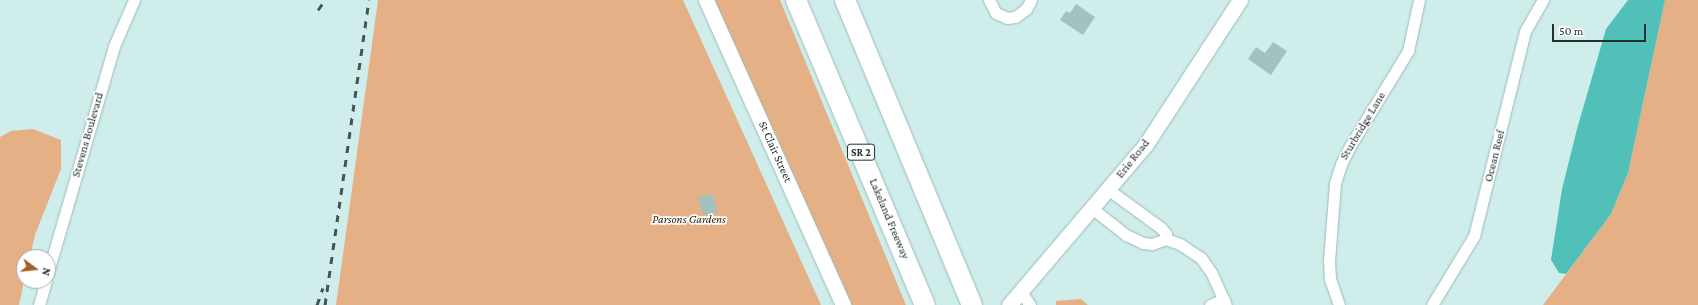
<!DOCTYPE html>
<style>
body{margin:0}
#map{position:relative;width:1698px;height:305px;overflow:hidden;background:#cfeeeb;font-family:"Crimson Pro",serif}
div>[style]{position:absolute}
.green>*{inset:0;background:#e6b087}
.water>*{inset:0;background:#51c0b9}
.building>*{inset:0;background:#a3c1be}
.roads{filter:drop-shadow(0 0 1px #9dbbb8) drop-shadow(0 0 1px #9dbbb8)}
.street>*{height:11px;margin:-5.5px;padding:0 5.5px;transform-origin:5.5px;border-radius:5.5px;background:#fff}
.secondary>*{height:15px;margin:-7.5px;padding:0 7.5px;transform-origin:7.5px;border-radius:7.5px;background:#fff}
.highway>*{height:20px;margin:-10px;padding:0 10px;transform-origin:10px;border-radius:10px;background:#fff}
.rail>*{height:3px;margin-top:-1.5px;transform-origin:0;background:repeating-linear-gradient(90deg,#445452 0 7px,transparent 0 14px)}
span{translate:-50% -50%;white-space:nowrap;text-align:center;line-height:1.15;-webkit-text-stroke:3.5px #fff;paint-order:stroke}
.shield-label span{padding:1px 3px;background:#fff;border:1px solid;border-radius:3px;-webkit-text-stroke-width:0}
.shield-label{font-size:11px;color:#24302f;font-weight:700}
.street-label{font-size:12px;color:#24302f}
.park-label{font-size:12px;color:#3d220c;font-style:italic}
.north{position:absolute;left:16px;top:249px;width:40px;height:40px;box-sizing:border-box;background:#fff;border:1px solid #a7acac;border-radius:50%;rotate:105deg;font-size:11px;font-weight:700;line-height:16px;text-align:center;color:#24302f}
.north::after{content:'';display:block;margin:auto;width:14px;height:18px;background:#9f5f28;clip-path:polygon(50% 0,100% 100%,50% 72%,0 100%)}
.scale{position:absolute;left:1552px;top:24px;width:94px;height:18px;box-sizing:border-box;border:2px solid #24302f;border-top:0;padding-left:5px;font-size:12px;line-height:14px;white-space:nowrap;color:#24302f;-webkit-text-stroke:3px #fff;paint-order:stroke}
</style>
<div id="map">
<div class="green">
<i style="clip-path:polygon(378px 0,683px 0,821px 305px,336px 305px)"></i>
<i style="clip-path:polygon(714px 0,780px 0,906px 305px,852px 305px)"></i>
<i style="clip-path:polygon(1665px 0,1698px 0,1698px 305px,1543px 305px,1611px 214px,1628px 173px)"></i>
<i style="clip-path:polygon(33px 129px,61px 140px,61px 169px,35px 235px,30px 257px,24px 257px,24px 281px,19px 305px,0 305px,0 137px,11px 131px)"></i>
<i style="clip-path:polygon(1081px 299px,1088px 305px,1056px 305px,1056px 301px)"></i>
</div>
<div class="water">
<i style="clip-path:polygon(1628px 0,1665px 0,1628px 173px,1611px 214px,1566px 274px,1559px 273px,1551px 260px,1562px 189px,1577px 129px,1606px 29px)"></i>
</div>
<div class="building">
<i style="clip-path:polygon(1076px 4px,1095px 17px,1083px 35px,1060px 20px,1066px 11px,1070px 13px)"></i>
<i style="clip-path:polygon(1273px 42px,1287px 51px,1271px 75px,1248px 59px,1256px 47px,1265px 53px)"></i>
<i style="clip-path:polygon(712px 193px,718px 211px,704px 216px,698px 198px)"></i>
</div>
<div class="roads">
<div class="street">
<i style="left:989px;top:0;width:15px;rotate:62deg"></i>
<i style="left:996px;top:13px;width:12px;rotate:24deg"></i>
<i style="left:1007px;top:18px;width:8px;rotate:-7deg"></i>
<i style="left:1015px;top:17px;width:14px;rotate:-36deg"></i>
<i style="left:1026px;top:9px;width:10px;rotate:-61deg"></i>
<i style="left:1109px;top:190px;width:64px;rotate:36.2deg"></i>
<i style="left:1161px;top:228px;width:8px;rotate:50deg"></i>
<i style="left:1166px;top:234px;width:5px;rotate:90deg"></i>
<i style="left:1093px;top:209px;width:42px;rotate:38.2deg"></i>
<i style="left:1126px;top:235px;width:19px;rotate:25deg"></i>
<i style="left:1143px;top:243px;width:9px;rotate:6deg"></i>
<i style="left:1152px;top:244px;width:15px;rotate:-20deg"></i>
<i style="left:1166px;top:239px;width:15px;rotate:20deg"></i>
<i style="left:1180px;top:244px;width:25px;rotate:34deg"></i>
<i style="left:1201px;top:258px;width:19px;rotate:55deg"></i>
<i style="left:1212px;top:274px;width:34px;rotate:66deg"></i>
<i style="left:48px;top:272px;width:235px;rotate:-73.7deg"></i>
<i style="left:114px;top:46px;width:50px;rotate:-66.5deg"></i>
<i style="left:1020px;top:291px;width:17px;rotate:54deg"></i>
<i style="left:39px;top:305px;width:25px;rotate:-74deg"></i>
<i style="left:1210px;top:305px;width:15px;rotate:-23deg"></i>
<i style="left:1339px;top:305px;width:28px;rotate:-109deg"></i>
<i style="left:1330px;top:279px;width:18px;rotate:-93deg"></i>
<i style="left:1329px;top:261px;width:78px;rotate:-85.6deg"></i>
<i style="left:1335px;top:183px;width:20px;rotate:-72deg"></i>
<i style="left:1341px;top:164px;width:20px;rotate:-63deg"></i>
<i style="left:1350px;top:146px;width:111px;rotate:-58.6deg"></i>
<i style="left:1408px;top:51px;width:52px;rotate:-77.8deg"></i>
<i style="left:1432px;top:305px;width:81px;rotate:-58.7deg"></i>
<i style="left:1474px;top:236px;width:211px;rotate:-76deg"></i>
<i style="left:1525px;top:31px;width:36px;rotate:-60deg"></i>
</div>
<div class="secondary">
<i style="left:706px;top:0;width:334px;rotate:65.8deg"></i>
<i style="left:1009px;top:305px;width:211px;rotate:-49.6deg"></i>
<i style="left:1146px;top:144px;width:172px;rotate:-56.9deg"></i>
</div>
<div class="highway">
<i style="left:796px;top:0;width:331px;rotate:67.1deg"></i>
<i style="left:845px;top:0;width:330px;rotate:67.4deg"></i>
</div>
</div>
<div class="rail">
<i style="left:318px;top:10px;width:12px;rotate:-55deg"></i>
<i style="left:317px;top:305px;width:18px;rotate:-71deg"></i>
<i style="left:325px;top:305px;width:308px;rotate:-81.8deg"></i>
</div>
<div class="shield-label">
<span style="left:861px;top:152px">SR 2</span>
</div>
<div class="street-label">
<span style="left:1363px;top:126px;rotate:-59deg">Sturbridge Lane</span>
<span style="left:88px;top:135px;rotate:-74deg">Stevens Boulevard</span>
<span style="left:775px;top:152px;rotate:66deg">St Clair Street</span>
<span style="left:1495px;top:156px;rotate:-76deg">Ocean Reef</span>
<span style="left:1133px;top:159px;rotate:-52deg">Erie Road</span>
<span style="left:889px;top:219px;rotate:67deg">Lakeland Freeway</span>
</div>
<div class="park-label">
<span style="left:689px;top:220px">Parsons Gardens</span>
</div>
<div class="north">N</div>
<div class="scale">50 m</div>
</div>
